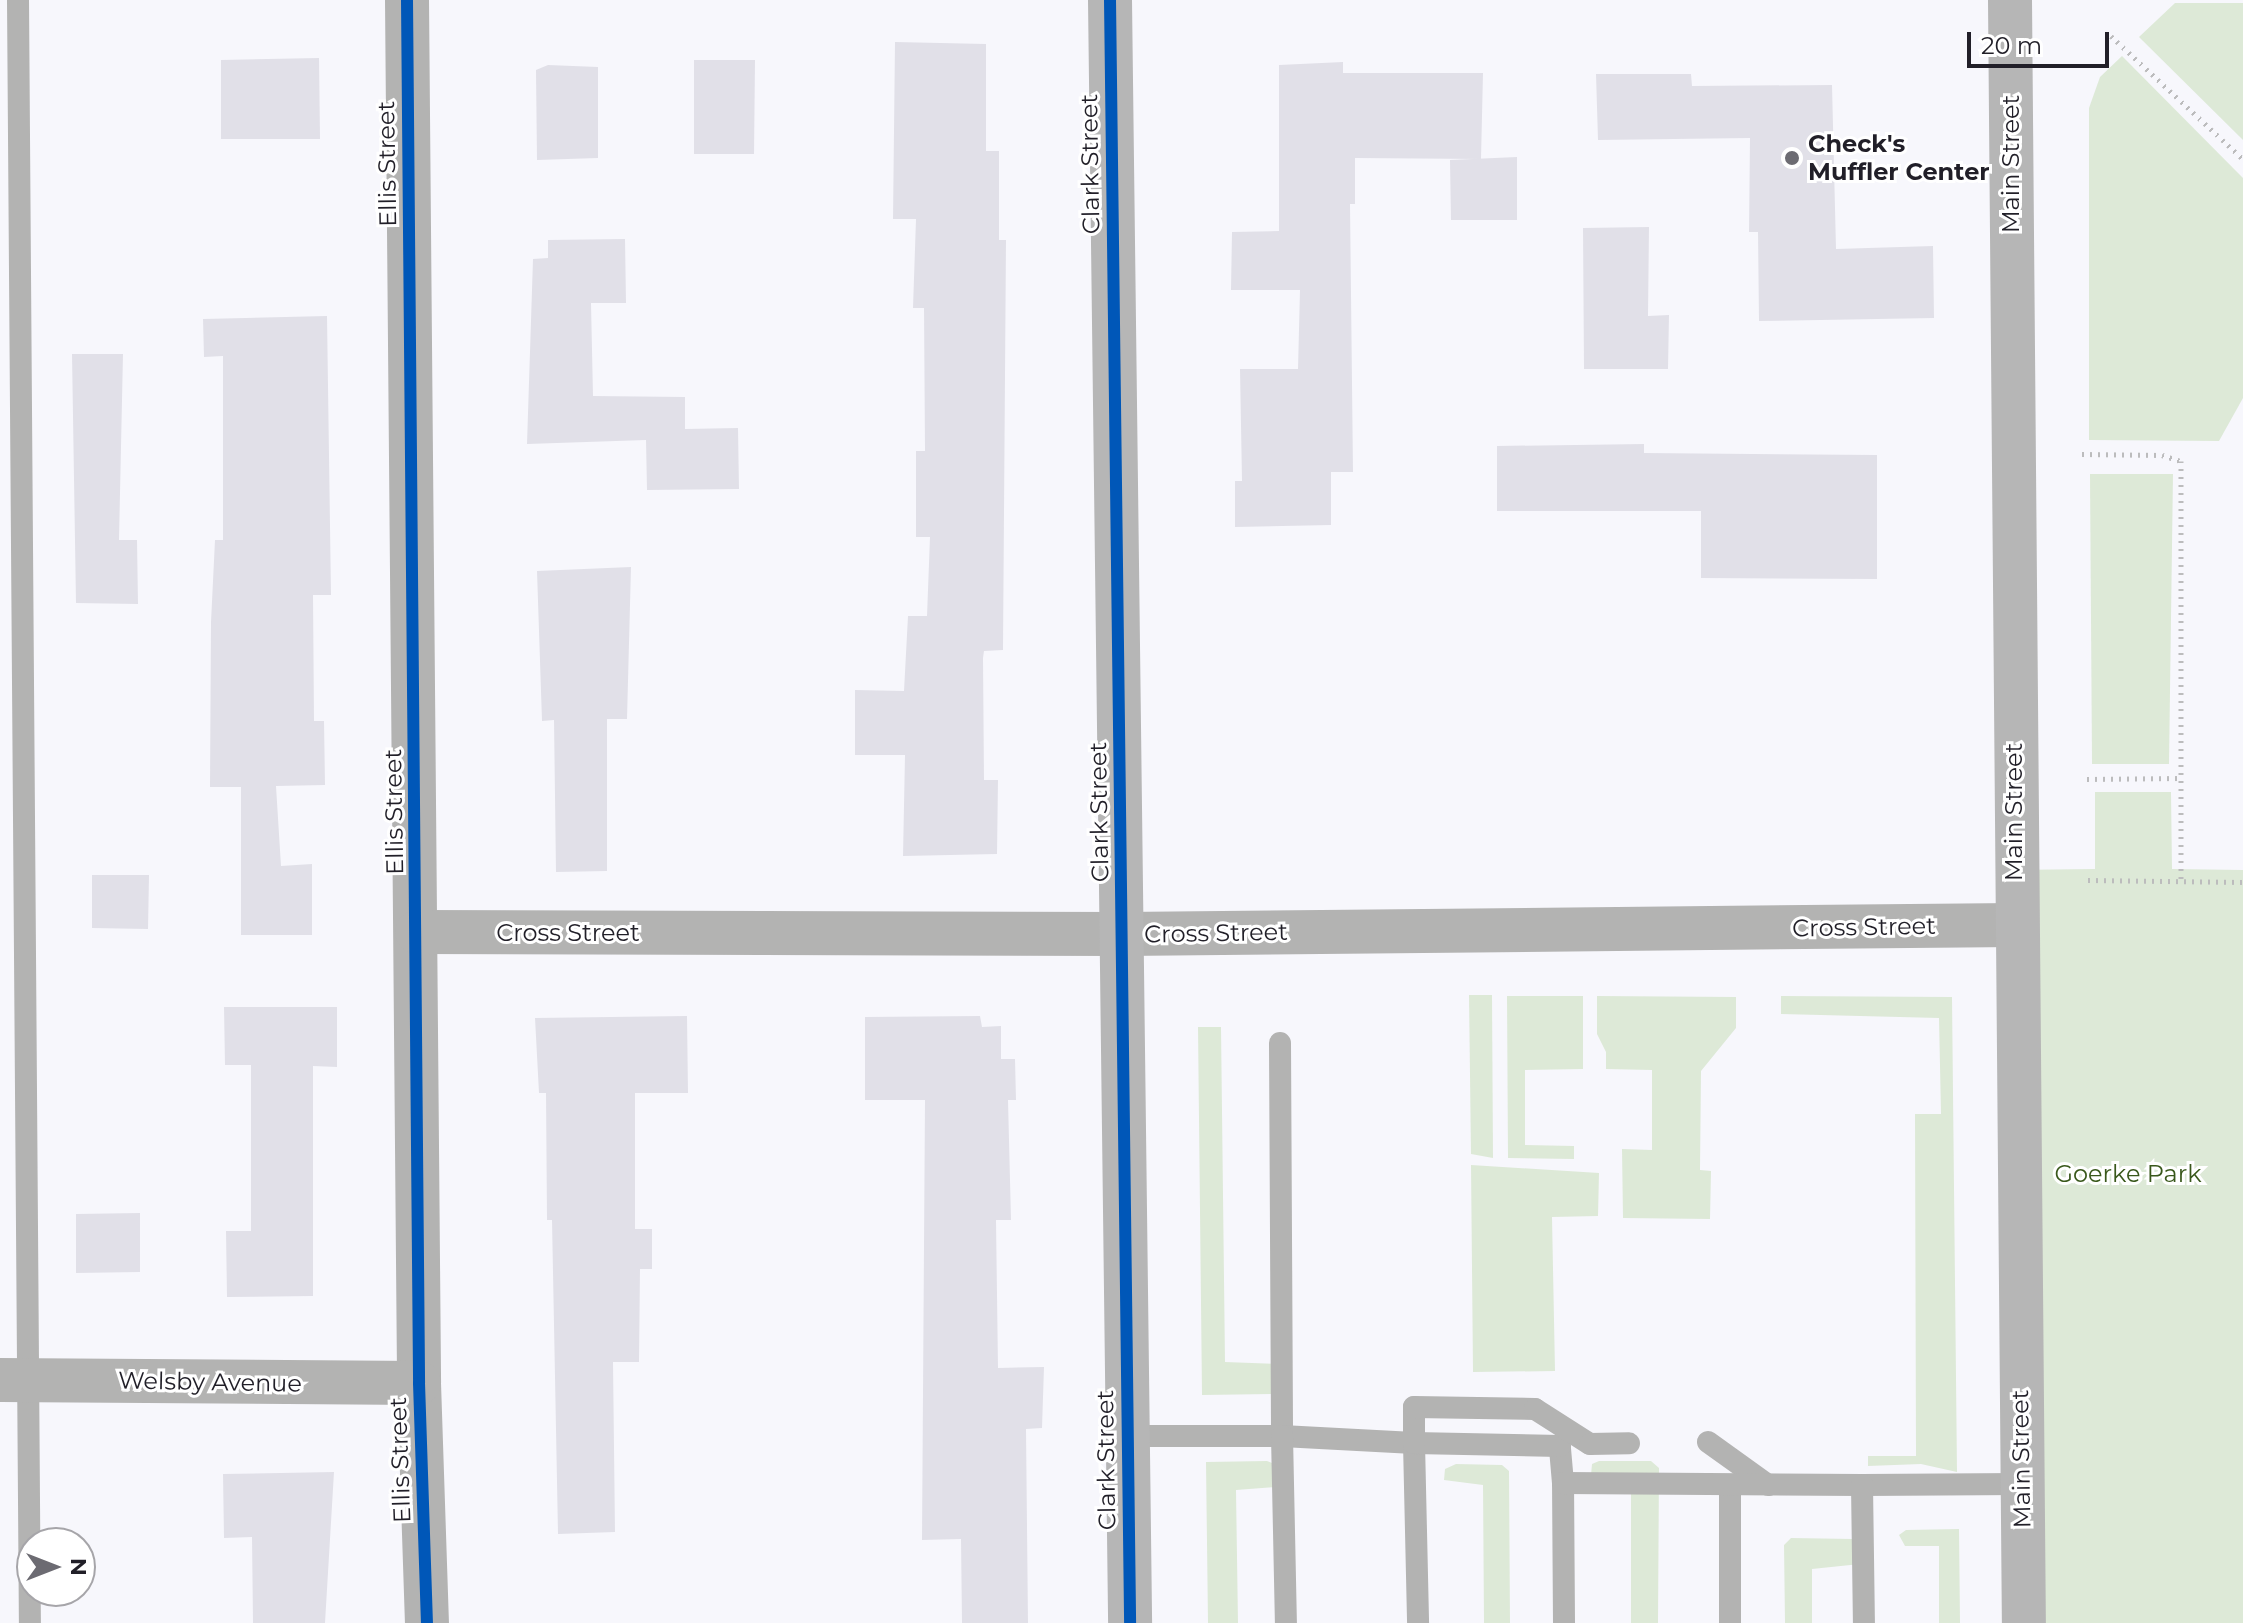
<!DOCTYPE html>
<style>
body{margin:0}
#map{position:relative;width:2243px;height:1623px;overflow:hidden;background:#f7f7fc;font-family:Montserrat,sans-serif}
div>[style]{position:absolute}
.green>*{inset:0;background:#dde9d7}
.building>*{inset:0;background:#e1e0e8}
.path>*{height:5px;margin-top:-2.5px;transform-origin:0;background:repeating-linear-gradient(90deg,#bcbcbd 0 2px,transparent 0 8px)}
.lane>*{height:22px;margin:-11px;padding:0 11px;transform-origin:11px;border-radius:11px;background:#b3b3b2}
.street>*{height:44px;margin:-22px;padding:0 22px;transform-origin:22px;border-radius:22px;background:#b3b3b2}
.primary>*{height:44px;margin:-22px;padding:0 22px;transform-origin:22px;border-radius:22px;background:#b6b6b6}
.cycleway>*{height:12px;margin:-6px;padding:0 6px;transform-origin:6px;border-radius:6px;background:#0057b8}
.dots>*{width:22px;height:22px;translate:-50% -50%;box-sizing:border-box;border:4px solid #fff;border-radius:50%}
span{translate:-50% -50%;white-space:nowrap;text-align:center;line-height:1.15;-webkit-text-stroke:6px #fff;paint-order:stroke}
.poi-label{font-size:24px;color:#211f28;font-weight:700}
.left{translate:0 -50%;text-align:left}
.street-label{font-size:24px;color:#211f28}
.park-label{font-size:24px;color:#39581b}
.north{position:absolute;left:16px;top:1527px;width:80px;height:80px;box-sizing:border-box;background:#fff;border:2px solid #a6a5a9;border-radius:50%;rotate:90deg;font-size:22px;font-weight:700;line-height:32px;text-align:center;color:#211f28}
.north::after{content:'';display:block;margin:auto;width:28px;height:36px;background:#6c6b72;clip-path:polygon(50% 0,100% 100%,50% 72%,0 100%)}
.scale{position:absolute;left:1967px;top:32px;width:142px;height:36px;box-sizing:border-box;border:4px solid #211f28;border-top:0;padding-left:10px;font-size:24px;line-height:28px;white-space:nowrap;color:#211f28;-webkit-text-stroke:6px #fff;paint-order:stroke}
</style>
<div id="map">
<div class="green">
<i style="clip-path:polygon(2175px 3px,2243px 3px,2243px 140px,2139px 37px)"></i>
<i style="clip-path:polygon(2122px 56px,2243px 178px,2243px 398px,2219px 441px,2089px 440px,2089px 108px,2100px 77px)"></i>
<i style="clip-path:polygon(2090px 474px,2173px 474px,2169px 764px,2092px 764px)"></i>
<i style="clip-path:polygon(2095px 792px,2171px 792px,2172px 869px,2243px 870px,2243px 1623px,2020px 1623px,2019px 870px,2095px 869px)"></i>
<i style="clip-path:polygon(1469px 995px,1492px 995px,1493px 1158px,1471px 1154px)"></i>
<i style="clip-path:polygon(1507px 996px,1583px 996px,1583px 1069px,1525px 1070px,1525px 1145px,1574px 1146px,1574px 1159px,1508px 1158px)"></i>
<i style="clip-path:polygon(1597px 996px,1736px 997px,1736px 1028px,1701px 1071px,1700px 1170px,1711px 1171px,1710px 1219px,1623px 1218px,1622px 1149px,1652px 1150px,1652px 1070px,1606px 1069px,1606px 1052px,1597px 1034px)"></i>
<i style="clip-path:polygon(1781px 996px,1952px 997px,1957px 1472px,1921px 1464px,1868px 1466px,1868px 1456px,1916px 1456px,1915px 1114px,1941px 1114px,1939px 1018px,1781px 1014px)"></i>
<i style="clip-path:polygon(1198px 1027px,1221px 1027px,1225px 1362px,1276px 1364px,1273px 1394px,1202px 1395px)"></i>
<i style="clip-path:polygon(1471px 1165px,1599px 1173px,1598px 1216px,1552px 1217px,1555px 1371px,1473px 1372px)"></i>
<i style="clip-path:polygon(1267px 1461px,1283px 1467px,1275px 1487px,1236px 1490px,1238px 1623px,1208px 1623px,1206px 1462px)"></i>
<i style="clip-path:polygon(1599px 1461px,1651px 1461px,1659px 1468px,1658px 1623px,1631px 1623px,1631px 1481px,1591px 1475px,1592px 1464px)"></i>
<i style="clip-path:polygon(1456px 1464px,1502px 1465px,1509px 1471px,1510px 1623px,1484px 1623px,1483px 1485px,1444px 1480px,1445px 1469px)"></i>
<i style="clip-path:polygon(1959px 1529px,1960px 1623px,1939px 1623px,1939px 1546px,1905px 1546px,1899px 1535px,1906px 1530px)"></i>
<i style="clip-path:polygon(1791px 1538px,1853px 1539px,1860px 1564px,1812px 1569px,1812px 1623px,1785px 1623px,1784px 1545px)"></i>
</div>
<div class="building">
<i style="clip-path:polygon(895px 42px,986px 44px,986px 151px,999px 151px,999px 240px,1006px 240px,1003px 650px,984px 651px,983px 658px,984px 780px,998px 780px,997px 854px,903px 856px,905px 755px,855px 755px,855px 690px,904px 691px,908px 616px,927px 616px,930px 537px,916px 537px,916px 451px,925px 451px,924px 308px,913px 308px,916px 219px,893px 219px)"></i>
<i style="clip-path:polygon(319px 58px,320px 139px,221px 139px,221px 60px)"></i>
<i style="clip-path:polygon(694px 60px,755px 60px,754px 154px,694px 154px)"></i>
<i style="clip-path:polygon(1343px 62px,1343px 73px,1483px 73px,1481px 159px,1355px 158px,1355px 204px,1350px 204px,1353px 472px,1331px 472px,1331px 525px,1235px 527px,1235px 481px,1242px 481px,1240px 369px,1298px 369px,1300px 290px,1231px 290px,1232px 232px,1279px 231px,1279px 65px)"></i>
<i style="clip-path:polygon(548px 65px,598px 67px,598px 158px,537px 160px,536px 70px)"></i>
<i style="clip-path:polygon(1596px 74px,1691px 74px,1692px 86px,1832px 85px,1836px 249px,1933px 246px,1934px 318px,1759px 321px,1758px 232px,1749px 232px,1750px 138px,1598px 140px)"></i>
<i style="clip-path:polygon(1517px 157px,1517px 220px,1451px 220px,1450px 160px)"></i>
<i style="clip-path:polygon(1649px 227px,1648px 316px,1669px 315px,1668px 369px,1584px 369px,1583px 228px)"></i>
<i style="clip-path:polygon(625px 239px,626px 303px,591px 303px,593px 396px,685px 397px,685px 429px,738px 428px,739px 489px,647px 490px,646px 440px,527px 444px,533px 259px,548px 258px,548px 240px)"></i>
<i style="clip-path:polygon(327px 316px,331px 595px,313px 595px,314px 721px,324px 721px,325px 785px,276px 786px,281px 866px,312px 864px,312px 935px,241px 935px,241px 787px,210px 787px,211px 622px,215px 540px,223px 540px,223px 356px,204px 357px,203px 319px)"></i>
<i style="clip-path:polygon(72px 354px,123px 354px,119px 540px,137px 540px,138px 604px,76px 603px)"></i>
<i style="clip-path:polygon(1644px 444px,1644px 453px,1877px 455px,1877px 579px,1701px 578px,1701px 511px,1497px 511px,1497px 446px)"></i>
<i style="clip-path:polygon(631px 567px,627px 719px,607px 719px,607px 871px,556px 872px,554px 720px,542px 721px,537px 571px)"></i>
<i style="clip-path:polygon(92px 875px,149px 875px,148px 929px,92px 928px)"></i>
<i style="clip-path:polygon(224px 1007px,337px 1007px,337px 1067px,313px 1066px,313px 1296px,227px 1297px,226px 1231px,251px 1231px,251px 1065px,225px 1065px)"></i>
<i style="clip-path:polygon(687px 1016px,688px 1093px,635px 1093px,635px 1229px,652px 1229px,652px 1269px,640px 1269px,639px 1362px,613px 1362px,615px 1532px,558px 1534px,552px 1220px,547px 1220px,546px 1093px,539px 1093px,535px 1018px)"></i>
<i style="clip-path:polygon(980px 1016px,982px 1027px,1001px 1026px,1001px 1059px,1015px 1059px,1016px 1100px,1008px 1100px,1011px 1220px,996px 1220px,998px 1368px,1044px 1367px,1042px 1428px,1026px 1429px,1028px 1623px,962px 1623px,961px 1539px,922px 1540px,925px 1100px,865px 1100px,865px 1017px)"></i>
<i style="clip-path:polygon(140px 1213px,140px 1272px,76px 1273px,76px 1214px)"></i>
<i style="clip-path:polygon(334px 1472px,325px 1623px,253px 1623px,252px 1537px,224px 1538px,223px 1474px)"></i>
</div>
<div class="path">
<i style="left:2111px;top:36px;width:180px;rotate:43deg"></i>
<i style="left:2082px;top:454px;width:80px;rotate:0.7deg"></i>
<i style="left:2162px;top:455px;width:20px;rotate:18deg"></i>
<i style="left:2181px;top:461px;width:420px;rotate:90deg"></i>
<i style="left:2087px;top:779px;width:94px;rotate:-0.6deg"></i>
<i style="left:2088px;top:880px;width:155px;rotate:0.7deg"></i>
</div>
<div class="lane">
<i style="left:18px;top:0;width:1623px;rotate:89.58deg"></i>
<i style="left:1280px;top:1043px;width:393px;rotate:89.7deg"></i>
<i style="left:1282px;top:1436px;width:132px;rotate:3deg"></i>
<i style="left:1414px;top:1443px;width:180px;rotate:88.7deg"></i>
<i style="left:1128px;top:1436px;width:154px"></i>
<i style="left:1282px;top:1436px;width:187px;rotate:88.8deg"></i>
<i style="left:1708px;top:1442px;width:74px;rotate:35.6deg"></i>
<i style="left:1563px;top:1483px;width:37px;rotate:-95deg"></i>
<i style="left:1560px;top:1446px;width:146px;rotate:-178.8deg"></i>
<i style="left:1414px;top:1443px;width:36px;rotate:-90deg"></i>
<i style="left:1414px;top:1407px;width:121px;rotate:0.9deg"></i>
<i style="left:1535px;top:1409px;width:65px;rotate:32.5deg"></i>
<i style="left:1590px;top:1444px;width:39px;rotate:-1deg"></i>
<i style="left:1730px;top:1485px;width:138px;rotate:90deg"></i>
<i style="left:1862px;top:1485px;width:159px;rotate:-0.4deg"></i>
<i style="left:1564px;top:1623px;width:140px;rotate:-90.4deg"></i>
<i style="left:1563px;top:1483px;width:299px;rotate:0.4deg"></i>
<i style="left:1862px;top:1485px;width:138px;rotate:89.2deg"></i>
</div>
<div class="street">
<i style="left:407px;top:0;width:1383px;rotate:89.5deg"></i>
<i style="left:419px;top:1383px;width:240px;rotate:88.1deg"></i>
<i style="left:417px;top:932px;width:706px;rotate:0.16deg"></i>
<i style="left:1123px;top:934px;width:892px;rotate:-0.58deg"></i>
<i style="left:0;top:1380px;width:419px;rotate:0.4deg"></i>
</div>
<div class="primary">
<i style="left:1110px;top:0;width:1623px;rotate:89.29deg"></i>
<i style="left:2010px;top:0;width:1623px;rotate:89.51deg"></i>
</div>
<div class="cycleway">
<i style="left:407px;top:0;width:1383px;rotate:89.5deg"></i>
<i style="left:419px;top:1383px;width:240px;rotate:88.1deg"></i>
<i style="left:1110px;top:0;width:1623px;rotate:89.29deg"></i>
</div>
<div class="dots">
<i style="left:1792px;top:158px;background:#6c6b72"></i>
</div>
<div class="poi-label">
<span class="left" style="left:1808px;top:158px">Check's<br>Muffler Center</span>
</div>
<div class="street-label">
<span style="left:387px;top:164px;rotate:-91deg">Ellis Street</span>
<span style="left:1090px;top:164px;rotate:-91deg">Clark Street</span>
<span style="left:2011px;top:164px;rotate:-90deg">Main Street</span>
<span style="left:394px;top:812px;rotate:-91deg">Ellis Street</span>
<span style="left:1099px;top:812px;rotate:-91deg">Clark Street</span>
<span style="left:2014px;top:812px;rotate:-90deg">Main Street</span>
<span style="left:1864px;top:927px;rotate:-1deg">Cross Street</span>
<span style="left:568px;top:933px">Cross Street</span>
<span style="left:1216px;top:933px;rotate:-1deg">Cross Street</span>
<span style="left:210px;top:1382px;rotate:1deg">Welsby Avenue</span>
<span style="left:2021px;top:1459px;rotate:-91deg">Main Street</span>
<span style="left:400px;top:1460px;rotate:-92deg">Ellis Street</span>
<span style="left:1106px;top:1460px;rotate:-91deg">Clark Street</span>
</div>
<div class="park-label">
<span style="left:2128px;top:1174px">Goerke Park</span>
</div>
<div class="north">N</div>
<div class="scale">20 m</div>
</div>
